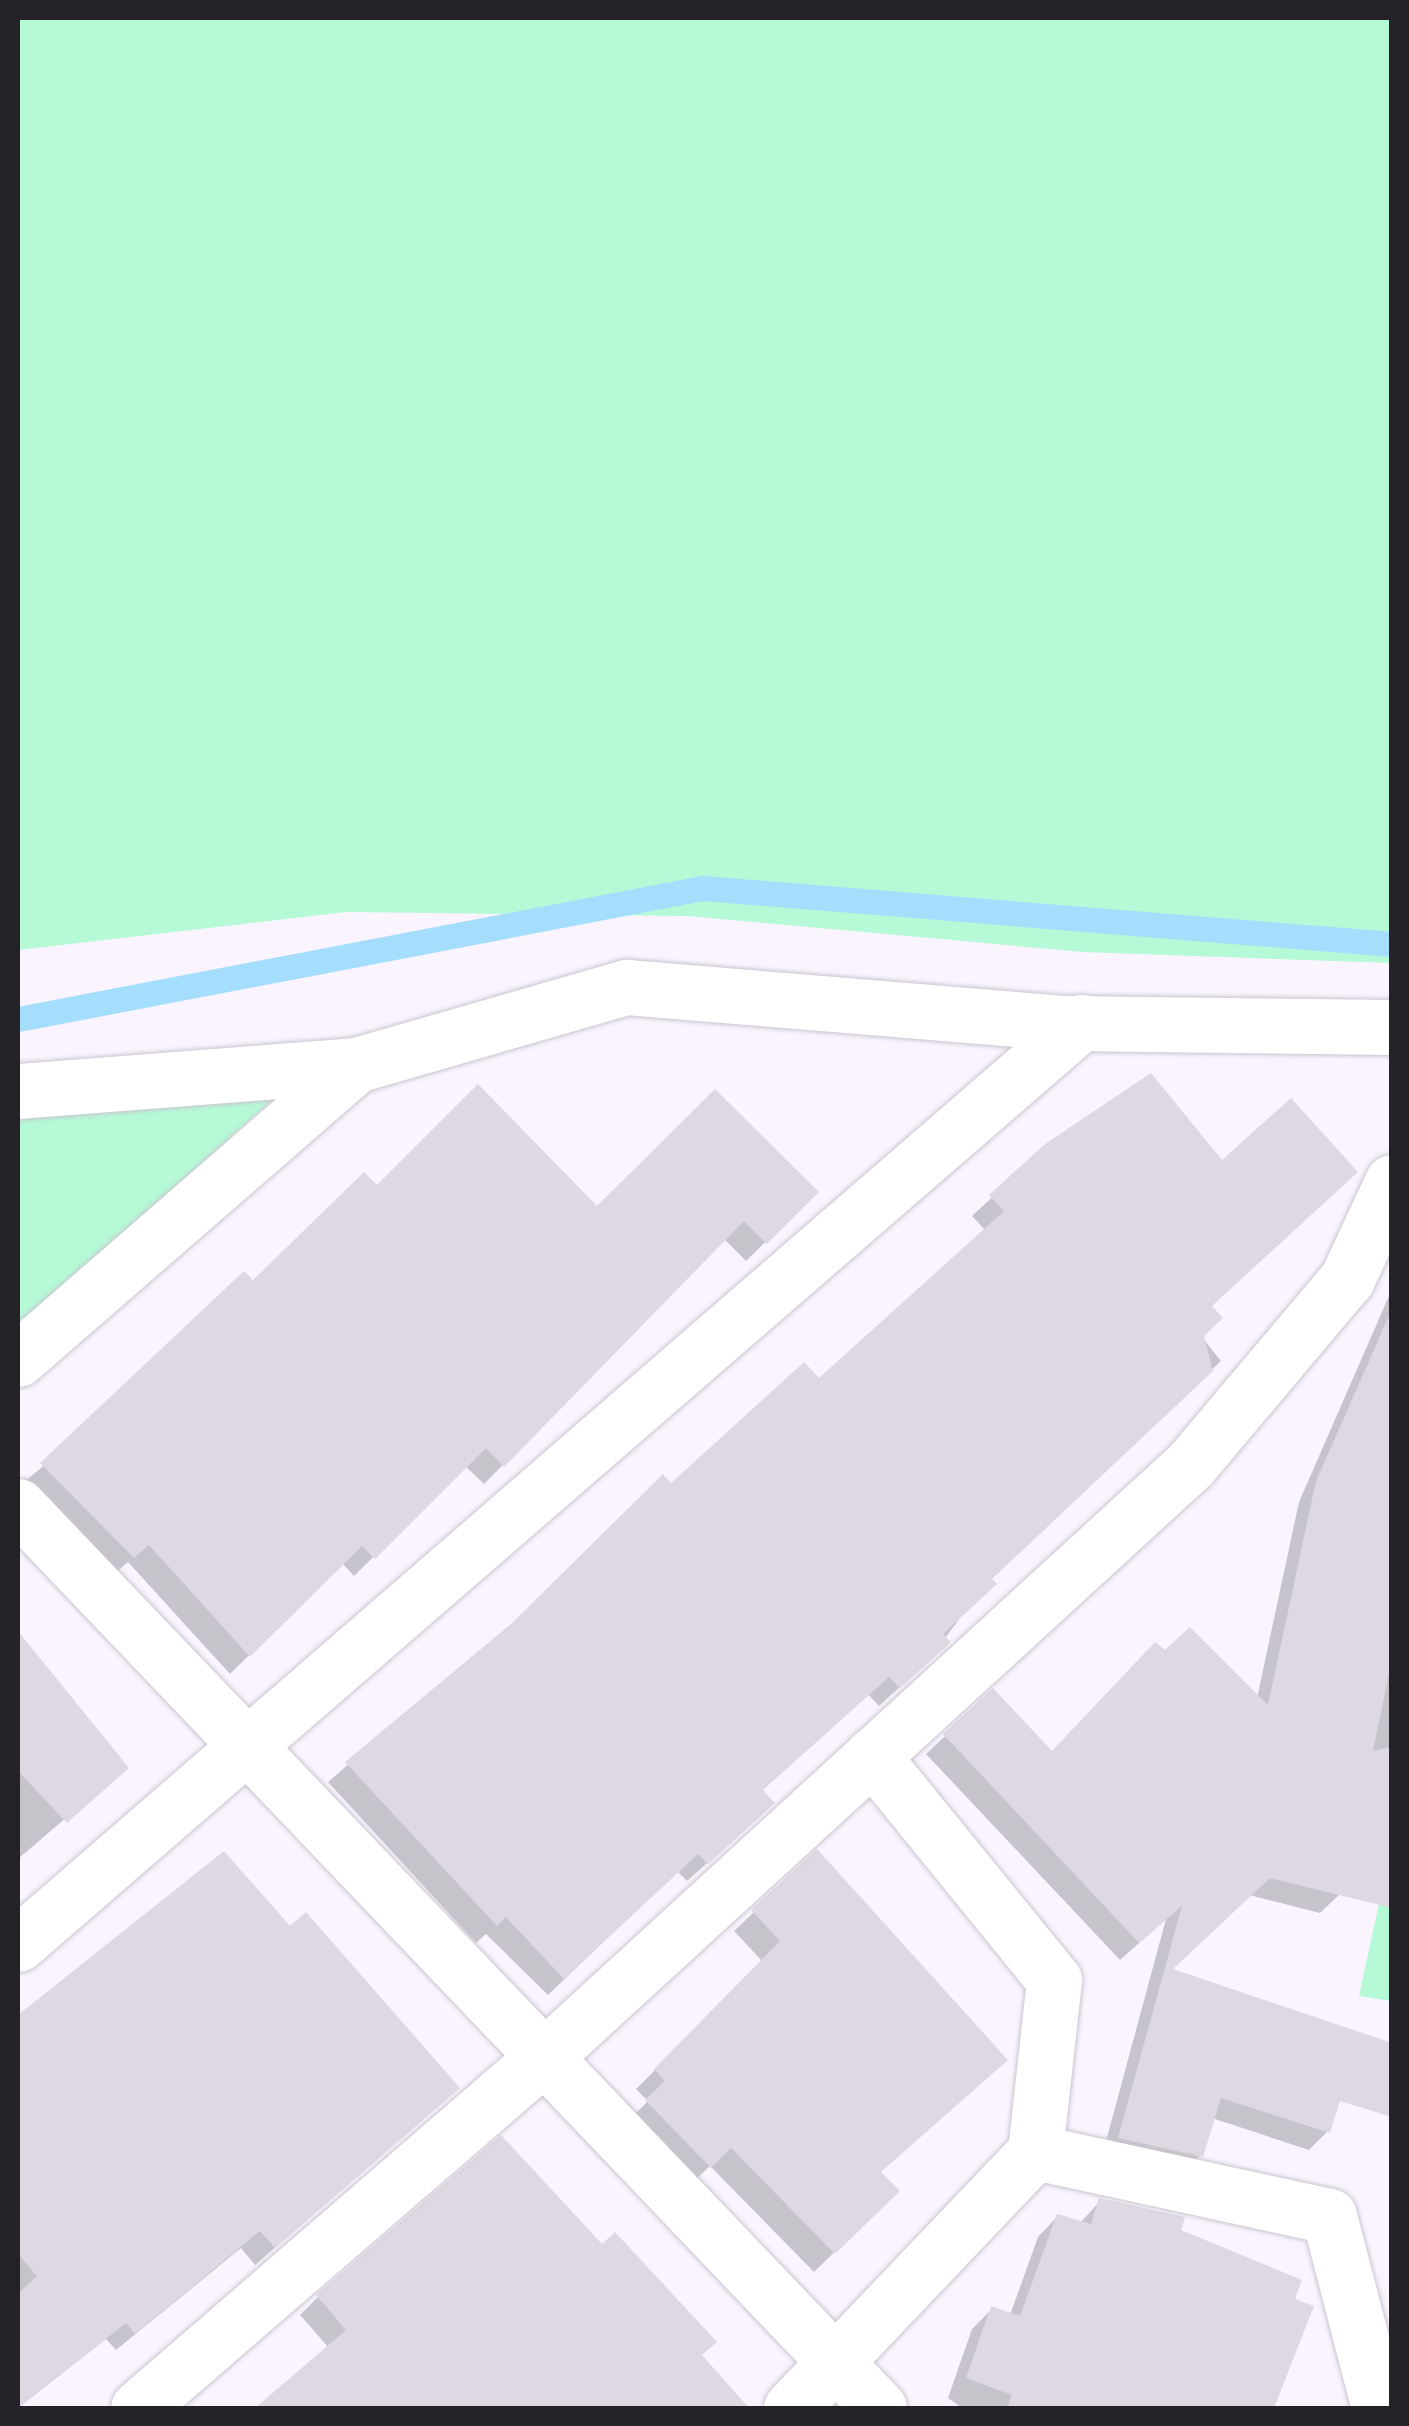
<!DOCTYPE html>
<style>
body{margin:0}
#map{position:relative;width:1409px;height:2426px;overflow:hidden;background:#f9f4fe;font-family:"Public Sans",sans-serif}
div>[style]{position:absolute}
.green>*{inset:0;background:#b5f9d7}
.shadow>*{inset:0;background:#0003}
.stream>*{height:25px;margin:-12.5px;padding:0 12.5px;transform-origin:12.5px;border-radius:12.5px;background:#a5ddfc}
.building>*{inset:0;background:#ddd8e2}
.roads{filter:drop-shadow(0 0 2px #cac5cf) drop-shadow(0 0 2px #cac5cf)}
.minor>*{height:55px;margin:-27.5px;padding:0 27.5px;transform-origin:27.5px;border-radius:27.5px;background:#fff}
span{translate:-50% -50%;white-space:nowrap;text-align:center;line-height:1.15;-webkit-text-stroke:8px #f9f4fe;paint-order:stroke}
.frame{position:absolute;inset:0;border:20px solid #242226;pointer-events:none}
</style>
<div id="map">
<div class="green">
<i style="clip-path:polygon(18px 18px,1391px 18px,1391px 963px,1083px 952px,688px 916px,346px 912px,18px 950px)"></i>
<i style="clip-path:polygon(275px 1097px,18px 1329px,18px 1118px)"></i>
<i style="clip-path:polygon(1391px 1848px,1391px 2001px,1359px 1996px)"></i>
</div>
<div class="shadow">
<i style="clip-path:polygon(1047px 1146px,1210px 1307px,1201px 1336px,1221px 1361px,989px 1579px,928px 1661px,879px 1706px,868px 1694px,761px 1791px,753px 1822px,687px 1881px,677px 1871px,548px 1995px,486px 1934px,476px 1943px,328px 1782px,671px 1487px,819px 1382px,986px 1231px,972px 1216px)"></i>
<i style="clip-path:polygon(377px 1188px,597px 1210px,816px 1192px,746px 1261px,724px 1239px,484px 1484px,465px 1466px,354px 1576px,342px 1563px,230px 1674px,128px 1562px,113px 1575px,23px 1483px)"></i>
<i style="clip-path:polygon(1392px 1289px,1392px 1845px,1320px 1913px,1249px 1895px,1169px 1971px,1328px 2131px,1309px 2150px,1212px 2118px,1201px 2155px,1182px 2174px,1102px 2156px,1166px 1919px,1120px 1960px,926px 1754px,993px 1691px,1052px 1754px,1257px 1698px,1299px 1502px)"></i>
<i style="clip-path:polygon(18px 1636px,125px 1767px,18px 1859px)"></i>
<i style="clip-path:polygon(817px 1853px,879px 2173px,897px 2191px,814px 2272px,710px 2166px,690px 2185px,628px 2121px,648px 2101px,636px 2089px,763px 1962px,734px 1931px)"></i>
<i style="clip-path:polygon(38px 2041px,438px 2106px,255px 2265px,241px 2248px,116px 2350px,106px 2339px,18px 2408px,18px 2058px)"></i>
<i style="clip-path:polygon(1100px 2201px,1178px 2231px,1310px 2307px,1272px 2408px,962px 2408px,948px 2398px,972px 2329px,992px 2309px,1010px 2315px,1038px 2237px,1057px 2217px,1080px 2223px)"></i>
<i style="clip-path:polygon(318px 2297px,700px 2356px,746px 2408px,259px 2408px,329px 2348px,300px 2315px)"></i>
</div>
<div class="stream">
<i style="left:18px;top:1019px;width:697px;rotate:-10.83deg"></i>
<i style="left:703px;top:888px;width:691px;rotate:4.65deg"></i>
</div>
<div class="building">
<i style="clip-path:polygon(1151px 1073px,1222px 1160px,1291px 1098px,1358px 1172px,1212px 1306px,1223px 1318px,1204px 1336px,1213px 1371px,992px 1579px,997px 1584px,943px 1634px,951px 1642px,900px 1688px,889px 1677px,763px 1790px,775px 1803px,708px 1864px,698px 1854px,564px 1979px,506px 1917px,497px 1926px,345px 1762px,511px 1624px,663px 1474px,671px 1483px,804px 1362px,819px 1378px,1004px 1211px,989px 1195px,1045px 1144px)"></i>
<i style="clip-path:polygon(478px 1084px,597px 1206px,715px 1089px,819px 1192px,767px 1244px,744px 1221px,504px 1467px,486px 1448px,375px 1559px,362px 1546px,250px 1657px,149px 1545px,134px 1558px,40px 1463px,244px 1271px,253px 1280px,364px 1172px,377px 1185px)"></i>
<i style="clip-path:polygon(1392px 1309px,1392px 1659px,1373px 1751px,1392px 1747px,1392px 1908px,1270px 1878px,1173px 1969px,1392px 2043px,1392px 2117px,1340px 2101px,1330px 2133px,1221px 2098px,1203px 2157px,1118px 2138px,1182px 1906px,1139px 1943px,943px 1734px,993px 1688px,1052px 1751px,1155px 1642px,1165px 1650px,1190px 1627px,1268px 1705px,1316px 1481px)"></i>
<i style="clip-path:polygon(18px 1631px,129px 1768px,67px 1823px,18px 1771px)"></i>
<i style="clip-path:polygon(817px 1849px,1008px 2060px,881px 2172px,900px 2191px,835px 2254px,731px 2148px,711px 2168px,645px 2100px,665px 2081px,654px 2069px,780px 1941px,751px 1910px)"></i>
<i style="clip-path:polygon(224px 1851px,290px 1926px,306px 1912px,460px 2088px,275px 2248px,260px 2231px,135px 2334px,126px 2323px,18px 2408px,18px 2294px,37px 2276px,18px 2254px,18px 2015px)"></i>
<i style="clip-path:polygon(501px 2135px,602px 2244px,615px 2232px,717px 2342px,702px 2355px,749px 2408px,255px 2408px,346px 2330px,316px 2295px)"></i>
<i style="clip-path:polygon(1099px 2198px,1185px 2217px,1181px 2230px,1302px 2280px,1295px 2299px,1314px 2306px,1274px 2408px,1007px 2408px,1012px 2395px,966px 2378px,991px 2306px,1020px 2316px,1057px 2214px,1091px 2224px)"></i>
</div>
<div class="roads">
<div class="minor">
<i style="left:18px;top:1091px;width:339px;rotate:-4.4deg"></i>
<i style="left:356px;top:1065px;width:282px;rotate:-16.1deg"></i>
<i style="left:627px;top:987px;width:443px;rotate:4.7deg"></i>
<i style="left:1069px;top:1023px;width:323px;rotate:0.7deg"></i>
<i style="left:18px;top:1359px;width:448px;rotate:-41deg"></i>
<i style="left:18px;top:1506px;width:1247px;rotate:46.33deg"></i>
<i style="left:18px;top:1944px;width:1408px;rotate:-40.91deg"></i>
<i style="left:1035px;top:2152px;width:301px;rotate:12.3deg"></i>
<i style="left:1329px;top:2216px;width:198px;rotate:75.4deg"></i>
<i style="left:138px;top:2408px;width:538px;rotate:-40.86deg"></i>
<i style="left:545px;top:2056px;width:876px;rotate:-42.5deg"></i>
<i style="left:1191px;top:1464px;width:242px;rotate:-49.9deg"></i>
<i style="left:1347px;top:1279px;width:107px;rotate:-65.1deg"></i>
<i style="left:791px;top:2408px;width:354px;rotate:-46.4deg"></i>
<i style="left:1035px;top:2152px;width:173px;rotate:-83.7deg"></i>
<i style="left:1054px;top:1980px;width:289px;rotate:-129.1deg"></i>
</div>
</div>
<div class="frame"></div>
</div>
